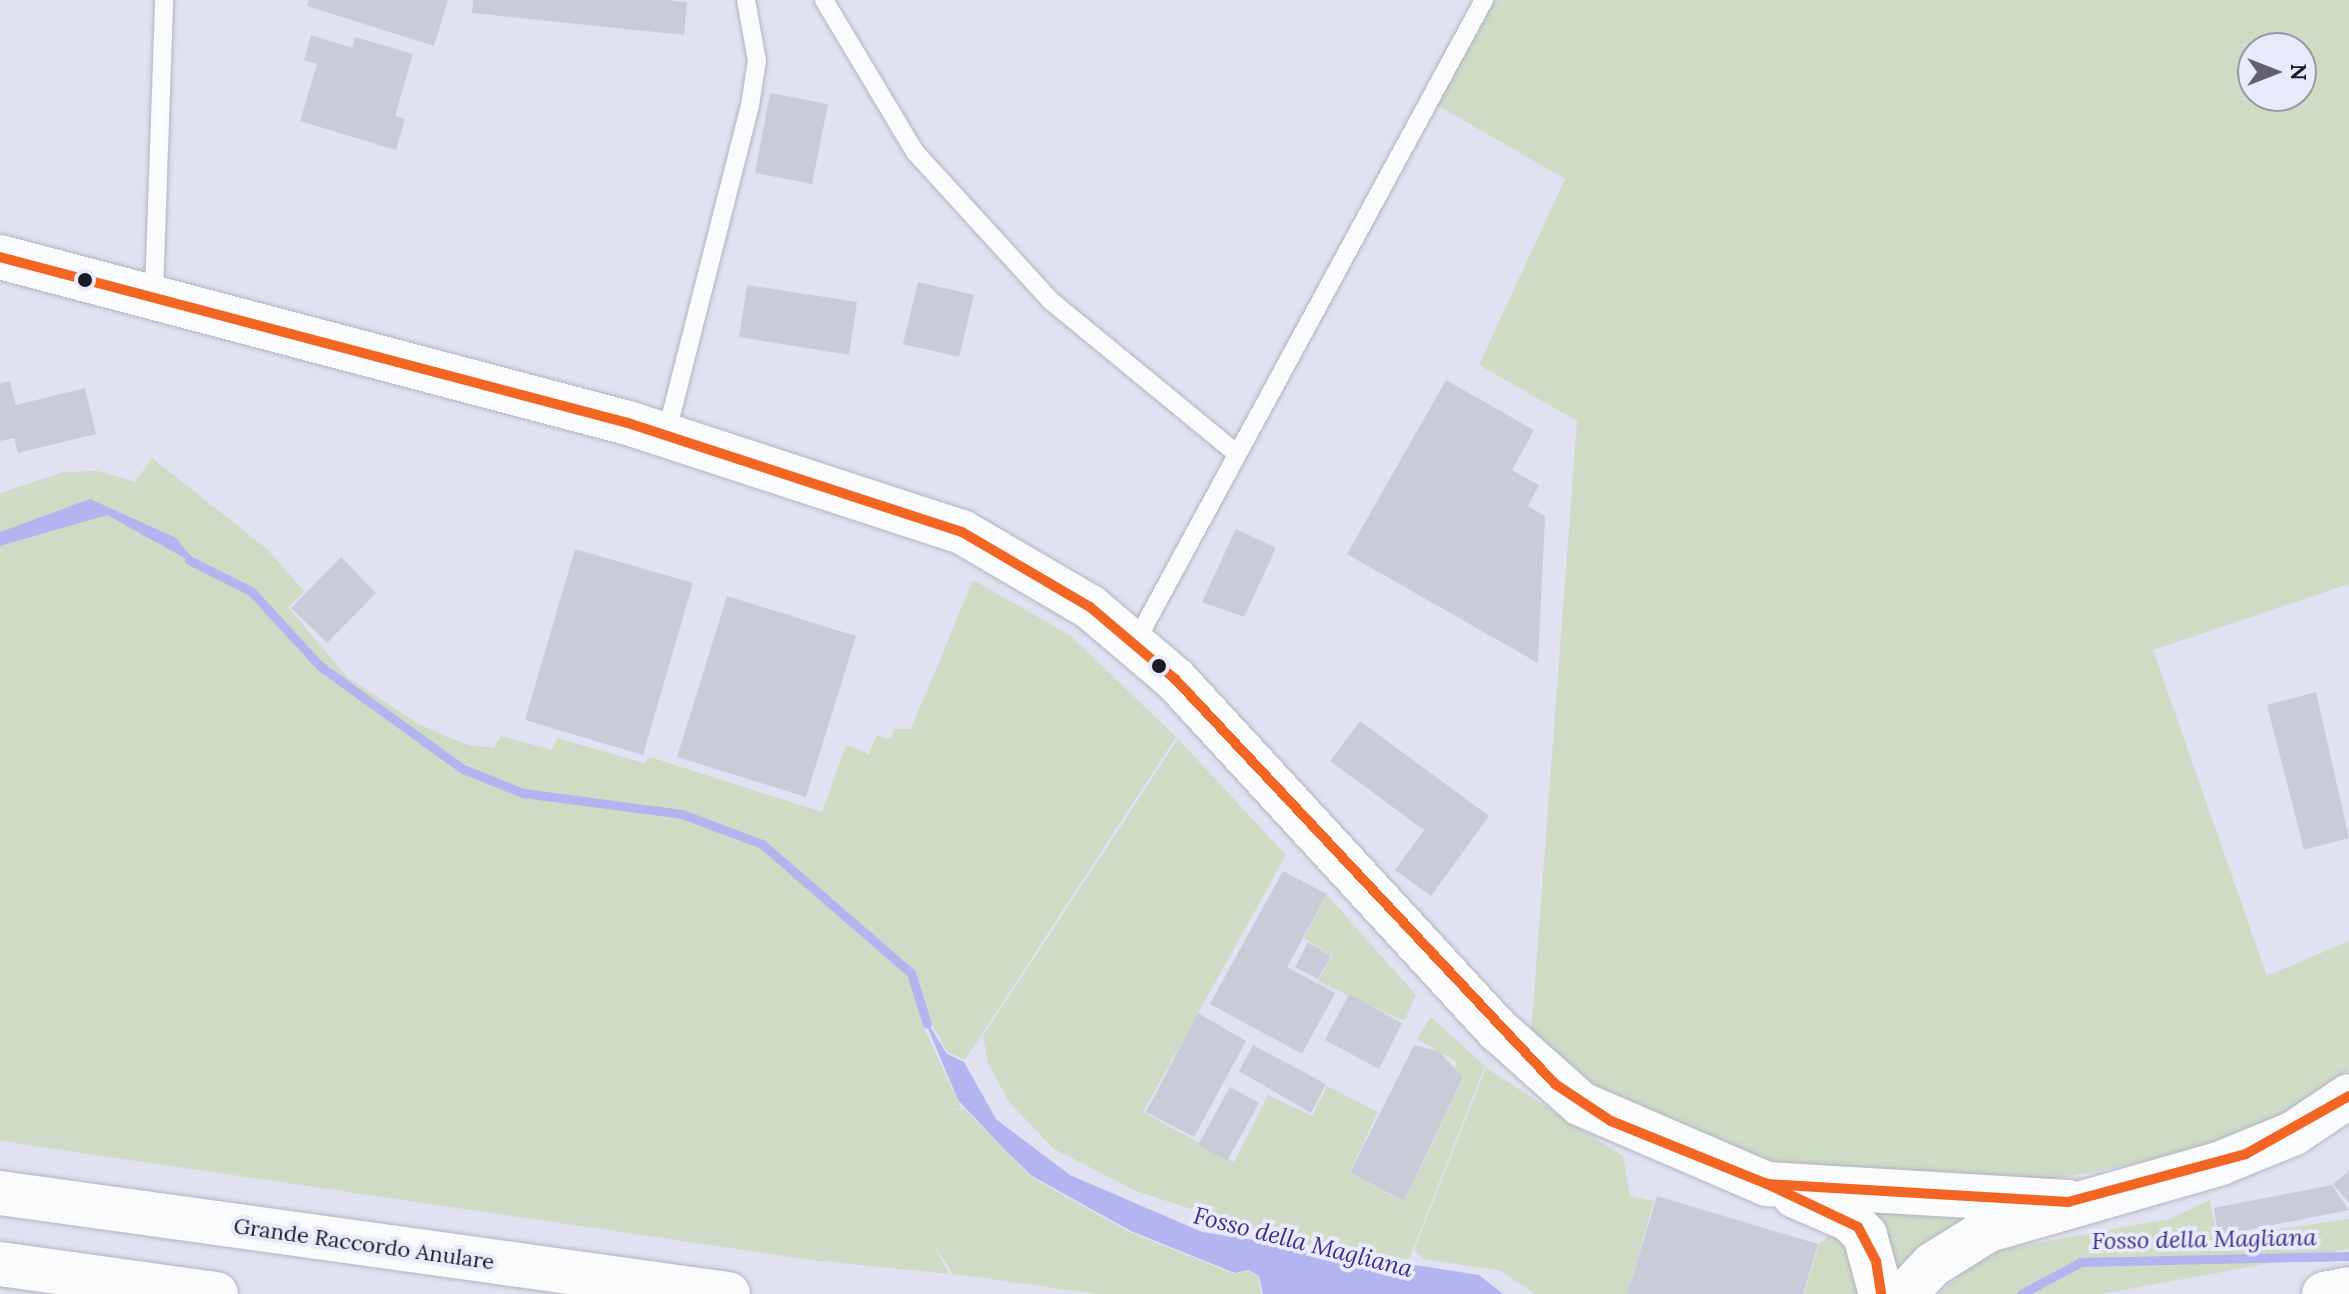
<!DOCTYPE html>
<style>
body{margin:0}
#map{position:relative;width:2349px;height:1294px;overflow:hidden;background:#e0e2f1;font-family:Lora,serif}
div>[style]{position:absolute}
.green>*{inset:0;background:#cedcc6}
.water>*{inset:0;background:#b2b5f0}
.stream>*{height:9px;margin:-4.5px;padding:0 4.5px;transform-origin:4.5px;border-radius:4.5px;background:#b2b5f0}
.building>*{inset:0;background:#cacbd8}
.roads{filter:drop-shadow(0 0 2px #b3b4c0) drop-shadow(0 0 2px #b3b4c0)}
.service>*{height:18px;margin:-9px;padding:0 9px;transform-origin:9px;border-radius:9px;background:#fafbfd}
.secondary>*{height:44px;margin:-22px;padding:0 22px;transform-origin:22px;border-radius:22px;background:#fafbfd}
.motorway>*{height:44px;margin:-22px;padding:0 22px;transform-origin:22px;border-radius:22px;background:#fafbfd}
.bus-1>*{height:10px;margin:-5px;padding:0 5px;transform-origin:5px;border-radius:5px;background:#f26522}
.dots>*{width:22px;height:22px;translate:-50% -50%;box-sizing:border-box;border:4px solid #e9eafb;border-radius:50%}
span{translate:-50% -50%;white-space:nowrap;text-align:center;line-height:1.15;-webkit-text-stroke:8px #e9eafb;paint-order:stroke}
.street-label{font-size:22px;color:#1c1c26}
.water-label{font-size:24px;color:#3a318a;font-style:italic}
.north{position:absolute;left:2237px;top:32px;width:80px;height:80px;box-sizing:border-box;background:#e9eafb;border:2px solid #9798a6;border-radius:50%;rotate:90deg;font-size:22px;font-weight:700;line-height:32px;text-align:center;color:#1c1c26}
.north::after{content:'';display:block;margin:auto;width:28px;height:36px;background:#61616d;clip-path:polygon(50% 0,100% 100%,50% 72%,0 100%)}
</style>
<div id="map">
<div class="green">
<i style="clip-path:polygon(evenodd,1484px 0,2349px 0,2349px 584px,2153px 650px,2267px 976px,2349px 941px,2349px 1069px,2329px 1086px,2264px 1124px,2172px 1156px,2067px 1177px,1867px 1189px,1735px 1172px,1529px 1061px,1577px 421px,1479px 365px,1565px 179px,1430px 101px,1484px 0,2253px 48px,2301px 48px,2301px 96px,2253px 96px,2253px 48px)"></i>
<i style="clip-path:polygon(152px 458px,267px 549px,304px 591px,288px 607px,346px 676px,418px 724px,468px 745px,494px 748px,501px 736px,552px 750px,557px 738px,644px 763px,650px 757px,822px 812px,846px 745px,869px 754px,877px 735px,890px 739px,895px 729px,911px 729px,973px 580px,1071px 636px,1176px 737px,965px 1060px,948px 1052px,924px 1012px,920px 1019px,961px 1108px,951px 1110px,965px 1109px,1031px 1177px,1129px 1232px,1234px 1274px,1248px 1271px,1258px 1277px,1261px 1294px,1098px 1294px,953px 1274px,932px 1242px,949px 1274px,811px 1260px,0 1141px,0 493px,63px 472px,98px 471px,135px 482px)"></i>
<i style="clip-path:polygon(1178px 739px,1286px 855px,1143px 1112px,1234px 1162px,1268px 1095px,1312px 1116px,1327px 1086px,1378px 1112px,1349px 1173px,1404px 1202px,1464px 1078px,1453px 1071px,1457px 1062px,1417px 1039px,1431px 1017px,1485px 1066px,1409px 1259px,1295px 1243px,1136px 1191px,1054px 1149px,1009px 1102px,988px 1063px,983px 1036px)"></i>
<i style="clip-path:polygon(1327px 895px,1416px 995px,1404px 1021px,1318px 981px,1332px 956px,1304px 938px)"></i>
<i style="clip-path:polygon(1486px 1068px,1623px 1156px,1630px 1196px,1654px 1201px,1627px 1294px,1535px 1294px,1501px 1271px,1424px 1259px,1414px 1250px)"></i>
<i style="clip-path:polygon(2210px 1200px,2217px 1238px,2349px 1219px,2349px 1249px,2101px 1294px,1938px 1294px,1987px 1252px,2169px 1219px)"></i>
<i style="clip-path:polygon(1874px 1210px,1971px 1215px,1899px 1276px)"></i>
<i style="clip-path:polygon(1833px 1232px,1848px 1235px,1860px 1294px,1804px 1294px,1819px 1244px)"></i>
</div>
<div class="water">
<i style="clip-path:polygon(90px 499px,176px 538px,199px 566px,107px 515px,0 546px,0 532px)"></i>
<i style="clip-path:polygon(922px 1014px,947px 1054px,964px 1062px,996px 1119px,1070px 1175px,1202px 1232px,1479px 1275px,1503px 1294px,1263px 1294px,1259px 1276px,1248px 1270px,1235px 1273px,1131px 1231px,1032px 1176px,1006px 1151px,958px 1100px)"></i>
</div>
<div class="stream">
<i style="left:189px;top:560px;width:69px;rotate:26.6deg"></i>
<i style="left:251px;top:591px;width:102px;rotate:47.4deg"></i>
<i style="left:320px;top:666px;width:176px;rotate:35.8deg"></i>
<i style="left:463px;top:769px;width:65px;rotate:21.8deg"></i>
<i style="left:523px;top:793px;width:160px;rotate:7.5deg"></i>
<i style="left:682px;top:814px;width:85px;rotate:20.6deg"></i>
<i style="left:762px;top:844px;width:197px;rotate:40.9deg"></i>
<i style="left:911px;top:973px;width:53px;rotate:72.6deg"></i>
<i style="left:2021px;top:1294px;width:68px;rotate:-28.1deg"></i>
<i style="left:2081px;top:1262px;width:268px;rotate:-1.3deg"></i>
</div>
<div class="building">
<i style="clip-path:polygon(309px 0,448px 0,434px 46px,307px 6px)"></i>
<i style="clip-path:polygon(473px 0,667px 0,687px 2px,684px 35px,472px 13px)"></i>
<i style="clip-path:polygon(311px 35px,352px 48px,355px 37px,413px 54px,395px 116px,405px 119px,396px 150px,300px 121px,317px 64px,304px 60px)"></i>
<i style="clip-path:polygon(770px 93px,828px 104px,812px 184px,755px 173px)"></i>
<i style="clip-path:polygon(918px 282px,974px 295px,959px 357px,903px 344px)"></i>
<i style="clip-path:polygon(747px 285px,857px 302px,849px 355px,739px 337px)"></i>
<i style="clip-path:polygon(1446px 380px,1534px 430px,1512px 470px,1539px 485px,1528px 506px,1545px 516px,1538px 663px,1347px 554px)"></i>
<i style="clip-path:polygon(10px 381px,16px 405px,85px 388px,96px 434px,18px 453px,14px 438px,0 441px,0 384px)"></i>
<i style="clip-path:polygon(1236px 529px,1276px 548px,1244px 617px,1202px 602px)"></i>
<i style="clip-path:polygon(575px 549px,693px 583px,643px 755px,525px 720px)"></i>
<i style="clip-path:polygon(341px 557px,376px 593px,327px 643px,291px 608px)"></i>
<i style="clip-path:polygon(727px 596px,856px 636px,806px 797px,677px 757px)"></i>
<i style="clip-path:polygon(2316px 692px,2349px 838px,2304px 850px,2267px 705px)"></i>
<i style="clip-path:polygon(1360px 721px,1489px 816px,1431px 896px,1395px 870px,1424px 830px,1330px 761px)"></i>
<i style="clip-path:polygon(1283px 871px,1327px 894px,1287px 967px,1335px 993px,1302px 1054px,1210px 1004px)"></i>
<i style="clip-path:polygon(1308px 942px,1331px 956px,1318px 979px,1295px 967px)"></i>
<i style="clip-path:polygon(1349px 994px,1402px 1023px,1379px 1069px,1325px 1040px)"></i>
<i style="clip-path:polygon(1198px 1013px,1246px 1041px,1194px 1137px,1146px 1112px)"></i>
<i style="clip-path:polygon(1253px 1045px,1326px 1084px,1311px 1113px,1239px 1071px)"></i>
<i style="clip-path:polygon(1414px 1045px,1440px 1052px,1463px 1078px,1404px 1201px,1350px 1173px)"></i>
<i style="clip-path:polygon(1230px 1087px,1259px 1103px,1227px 1161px,1198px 1145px)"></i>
<i style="clip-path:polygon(2349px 1171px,2349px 1203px,2333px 1184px)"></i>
<i style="clip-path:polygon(2332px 1185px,2349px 1210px,2218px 1236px,2214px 1208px)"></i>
<i style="clip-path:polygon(1657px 1196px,1818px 1244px,1803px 1294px,1627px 1294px)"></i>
</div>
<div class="roads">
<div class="service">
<i style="left:824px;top:0;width:177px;rotate:59.1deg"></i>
<i style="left:915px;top:152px;width:202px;rotate:47.6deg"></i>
<i style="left:1051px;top:301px;width:241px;rotate:39.4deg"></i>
<i style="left:154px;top:292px;width:292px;rotate:-88deg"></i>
<i style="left:666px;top:435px;width:341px;rotate:-75.7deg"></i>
<i style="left:750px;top:105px;width:45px;rotate:-81deg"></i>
<i style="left:757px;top:61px;width:62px;rotate:-100.2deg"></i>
<i style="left:1135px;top:643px;width:732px;rotate:-61.51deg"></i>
</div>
<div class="secondary">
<i style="left:0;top:257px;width:650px;rotate:14.81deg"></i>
<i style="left:628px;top:423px;width:351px;rotate:18.1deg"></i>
<i style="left:962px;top:532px;width:148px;rotate:30.4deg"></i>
<i style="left:1090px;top:607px;width:111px;rotate:40.3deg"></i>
<i style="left:1175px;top:679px;width:477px;rotate:47.4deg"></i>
<i style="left:1498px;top:1030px;width:111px;rotate:41.7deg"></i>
<i style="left:1581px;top:1104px;width:202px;rotate:23.3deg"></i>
<i style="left:1767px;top:1184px;width:302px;rotate:3.4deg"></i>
<i style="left:1795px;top:1196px;width:59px;rotate:23.1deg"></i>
<i style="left:1849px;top:1219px;width:23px;rotate:45deg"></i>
<i style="left:1865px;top:1235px;width:61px;rotate:74.8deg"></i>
<i style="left:1905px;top:1294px;width:40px;rotate:-47deg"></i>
<i style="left:1932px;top:1265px;width:66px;rotate:-32deg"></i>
<i style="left:1988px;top:1230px;width:242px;rotate:-16deg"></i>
<i style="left:2221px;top:1163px;width:79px;rotate:-22.3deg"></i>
<i style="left:2294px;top:1133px;width:66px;rotate:-33.9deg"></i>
</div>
<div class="motorway">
<i style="left:0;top:1193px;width:735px;rotate:7.9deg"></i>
<i style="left:0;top:1264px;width:218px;rotate:7.9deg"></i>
<i style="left:2324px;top:1294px;width:25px;rotate:-11deg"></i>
</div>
</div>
<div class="bus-1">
<i style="left:0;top:257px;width:650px;rotate:14.81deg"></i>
<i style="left:628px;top:423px;width:351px;rotate:18.1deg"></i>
<i style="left:962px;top:532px;width:148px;rotate:30.4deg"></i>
<i style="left:1090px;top:607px;width:111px;rotate:40.3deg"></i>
<i style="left:1175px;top:679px;width:555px;rotate:46.82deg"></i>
<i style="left:1555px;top:1084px;width:67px;rotate:33.5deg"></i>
<i style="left:1611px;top:1121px;width:168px;rotate:22deg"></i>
<i style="left:1767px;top:1184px;width:302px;rotate:3.4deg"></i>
<i style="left:2068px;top:1202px;width:184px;rotate:-15.1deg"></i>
<i style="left:2246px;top:1154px;width:118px;rotate:-29.4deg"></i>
<i style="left:1765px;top:1183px;width:103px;rotate:25.3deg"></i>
<i style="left:1858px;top:1227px;width:38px;rotate:62deg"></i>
<i style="left:1876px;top:1261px;width:33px;rotate:81deg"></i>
</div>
<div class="dots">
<i style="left:85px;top:280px;background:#1c1c26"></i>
<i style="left:1159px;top:666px;background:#1c1c26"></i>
</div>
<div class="street-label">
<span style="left:364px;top:1244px;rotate:8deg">Grande Raccordo Anulare</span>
</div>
<div class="water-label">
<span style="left:2204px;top:1239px;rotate:-1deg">Fosso della Magliana</span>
<span style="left:1303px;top:1242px;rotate:14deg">Fosso della Magliana</span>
</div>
<div class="north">N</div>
</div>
